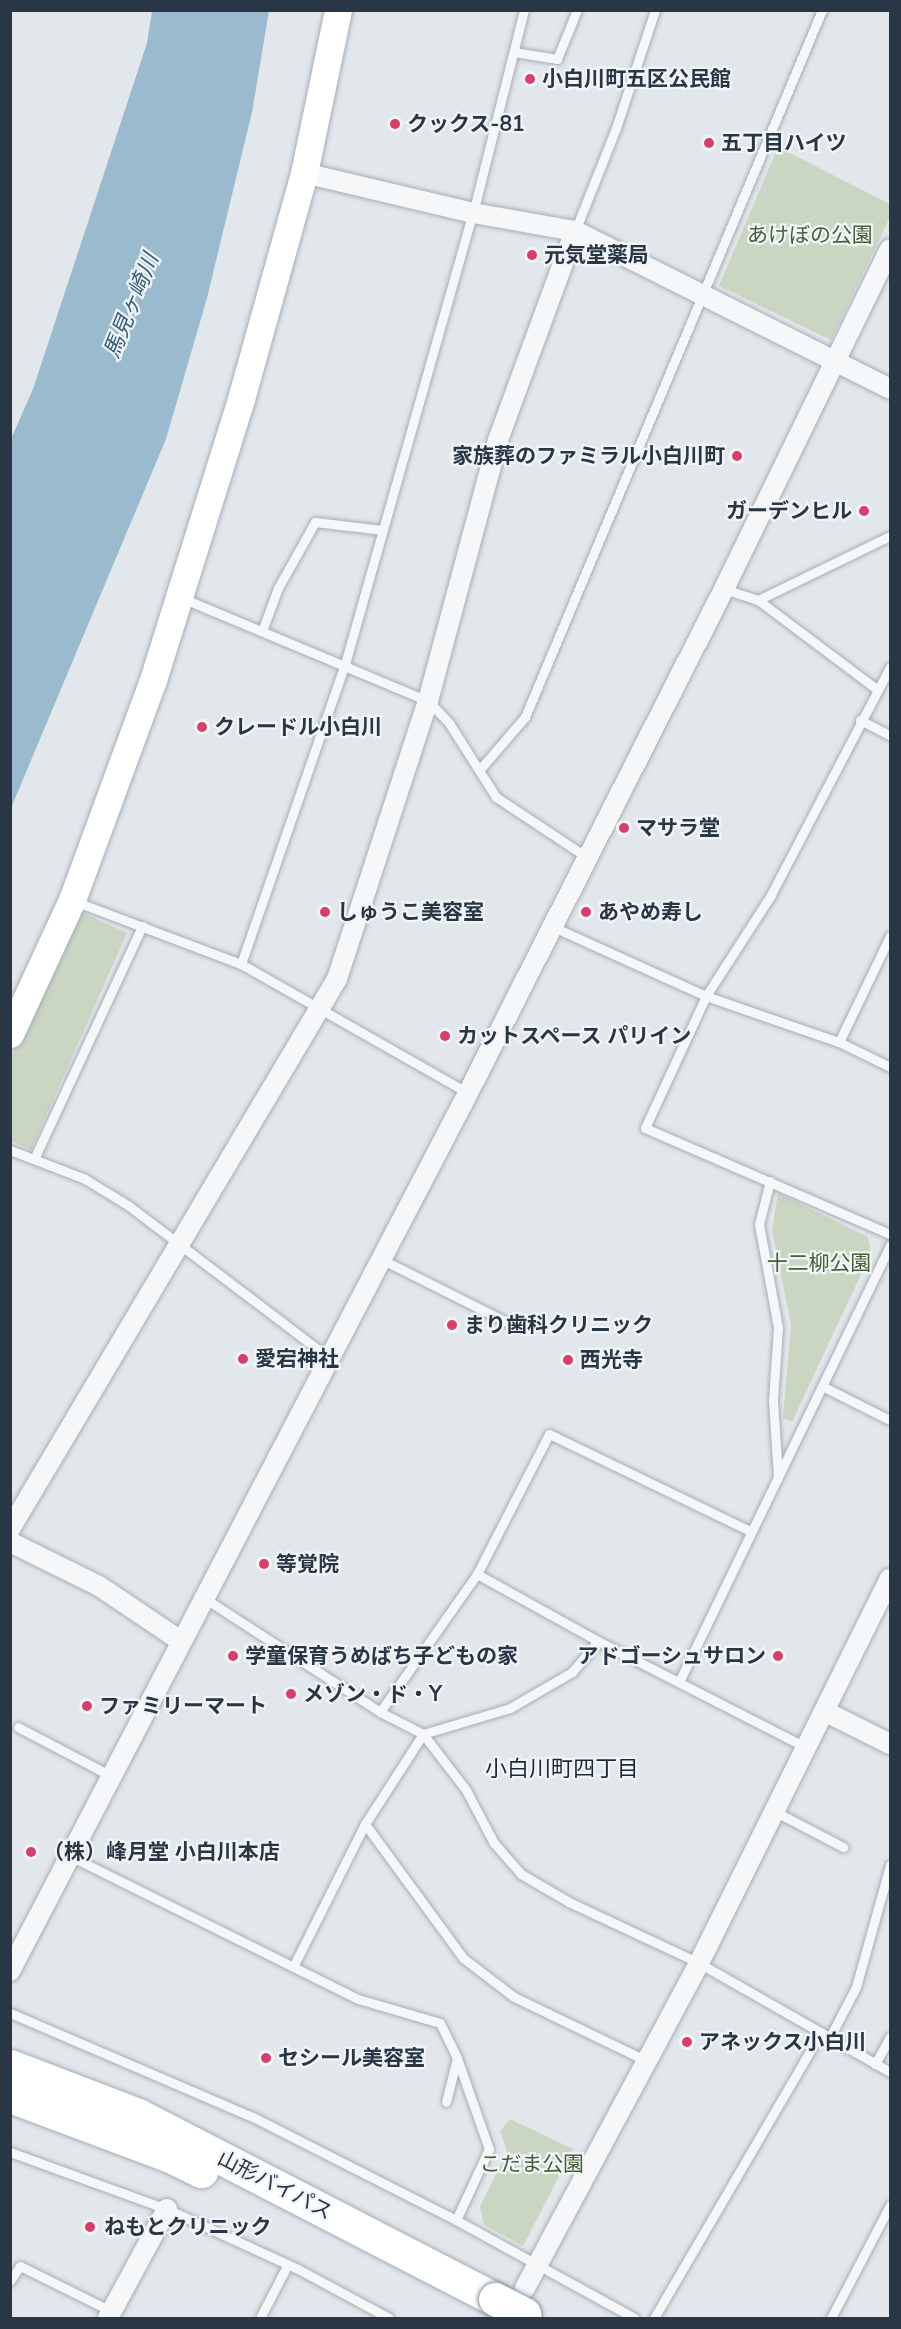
<!DOCTYPE html>
<meta charset="utf-8">
<style>
body{margin:0}
#map{position:relative;width:901px;height:2329px;overflow:hidden;background:#e2e7eb;font-family:"Nunito Sans","Noto Sans JP",sans-serif}
div>[style]{position:absolute}
.green>*{inset:0;background:#cad6c2}
.water>*{inset:0;background:#9abace}
.roads{filter:drop-shadow(0 0 2px #a6aeb6) drop-shadow(0 0 2px #a6aeb6)}
.lane>*{height:9px;margin:-4.5px;padding:0 4.5px;transform-origin:4.5px;border-radius:4.5px;background:#f5f7f9}
.street>*{height:20px;margin:-10px;padding:0 10px;transform-origin:10px;border-radius:10px;background:#f5f7f9}
.secondary>*{height:27px;margin:-13.5px;padding:0 13.5px;transform-origin:13.5px;border-radius:13.5px;background:#fff}
.highway>*{height:33px;margin:-16.5px;padding:0 16.5px;transform-origin:16.5px;border-radius:16.5px;background:#fff}
.bridges{filter:drop-shadow(0 0 2px #8896a3) drop-shadow(0 0 2px #8896a3)}
.highway-bridge>*{height:33px;margin:-16.5px;padding:0 16.5px;transform-origin:16.5px;border-radius:16.5px;background:#fff}
.dots>*{width:16px;height:16px;translate:-50% -50%;box-sizing:border-box;border:3px solid #f2f5f8;border-radius:50%}
span{translate:-50% -50%;white-space:nowrap;text-align:center;line-height:1.15;-webkit-text-stroke:4.5px #f2f5f8;paint-order:stroke}
.poi-label{font-size:21px;color:#283645;font-weight:700}
.left{translate:0 -50%;text-align:left}
.right{translate:-100% -50%;text-align:right}
.park-label{font-size:21px;color:#436134}
.street-label{font-size:21px;color:#283645}
.water-label{font-size:22px;color:#2f5c7c;font-style:italic}
.neighbourhood-label{font-size:22px;color:#1a2735}
.frame{position:absolute;inset:0;border:12px solid #283645;pointer-events:none}
</style>
<div id="map">
<div class="green">
<i style="clip-path:polygon(778px 147px,890px 204px,890px 217px,831px 340px,719px 286px)"></i>
<i style="clip-path:polygon(76px 910px,127px 933px,31px 1150px,11px 1141px,11px 1056px)"></i>
<i style="clip-path:polygon(778px 1193px,868px 1237px,871px 1253px,792px 1422px,783px 1418px,791px 1325px,772px 1230px)"></i>
<i style="clip-path:polygon(510px 2119px,573px 2149px,523px 2246px,484px 2225px,480px 2207px,507px 2151px,500px 2131px)"></i>
</div>
<div class="water">
<i style="clip-path:polygon(152px 11px,269px 11px,252px 112px,207px 298px,166px 439px,11px 808px,11px 439px,33px 389px,147px 43px)"></i>
</div>
<div class="roads">
<div class="lane">
<i style="left:514px;top:52px;width:44px;rotate:9.2deg"></i>
<i style="left:557px;top:59px;width:53px;rotate:-67.8deg"></i>
<i style="left:575px;top:231px;width:111px;rotate:-68.3deg"></i>
<i style="left:616px;top:128px;width:124px;rotate:-71.7deg"></i>
<i style="left:724px;top:589px;width:36px;rotate:18deg"></i>
<i style="left:758px;top:600px;width:150px;rotate:36.9deg"></i>
<i style="left:182px;top:598px;width:267px;rotate:22.7deg"></i>
<i style="left:428px;top:701px;width:30px;rotate:46deg"></i>
<i style="left:449px;top:723px;width:88px;rotate:57.6deg"></i>
<i style="left:496px;top:797px;width:110px;rotate:33.5deg"></i>
<i style="left:758px;top:600px;width:147px;rotate:-25.9deg"></i>
<i style="left:262px;top:631px;width:46px;rotate:-69.6deg"></i>
<i style="left:278px;top:588px;width:76px;rotate:-60.7deg"></i>
<i style="left:315px;top:522px;width:68px;rotate:6.7deg"></i>
<i style="left:890px;top:667px;width:257px;rotate:117.6deg"></i>
<i style="left:771px;top:895px;width:120px;rotate:122.8deg"></i>
<i style="left:706px;top:996px;width:145px;rotate:114.8deg"></i>
<i style="left:645px;top:1128px;width:267px;rotate:23.4deg"></i>
<i style="left:860px;top:720px;width:34px;rotate:27deg"></i>
<i style="left:481px;top:768px;width:67px;rotate:-49.2deg"></i>
<i style="left:525px;top:717px;width:767px;rotate:-67.21deg"></i>
<i style="left:74px;top:901px;width:178px;rotate:20.7deg"></i>
<i style="left:241px;top:964px;width:261px;rotate:29.6deg"></i>
<i style="left:551px;top:926px;width:170px;rotate:24.3deg"></i>
<i style="left:706px;top:996px;width:141px;rotate:19.1deg"></i>
<i style="left:839px;top:1042px;width:57px;rotate:26.1deg"></i>
<i style="left:241px;top:964px;width:318px;rotate:-70.9deg"></i>
<i style="left:345px;top:664px;width:469px;rotate:-74.2deg"></i>
<i style="left:473px;top:213px;width:209px;rotate:-75.9deg"></i>
<i style="left:839px;top:1042px;width:118px;rotate:-64.3deg"></i>
<i style="left:10px;top:1150px;width:80px;rotate:21.1deg"></i>
<i style="left:85px;top:1179px;width:52px;rotate:31.5deg"></i>
<i style="left:129px;top:1206px;width:251px;rotate:37.2deg"></i>
<i style="left:34px;top:1159px;width:257px;rotate:-65.1deg"></i>
<i style="left:770px;top:1181px;width:44px;rotate:104.3deg"></i>
<i style="left:759px;top:1224px;width:106px;rotate:79.6deg"></i>
<i style="left:778px;top:1328px;width:72px;rotate:94deg"></i>
<i style="left:773px;top:1400px;width:78px;rotate:86.3deg"></i>
<i style="left:381px;top:1259px;width:150px;rotate:26.6deg"></i>
<i style="left:824px;top:1387px;width:74px;rotate:26.6deg"></i>
<i style="left:750px;top:1531px;width:223px;rotate:-154.2deg"></i>
<i style="left:549px;top:1434px;width:157px;rotate:117.2deg"></i>
<i style="left:477px;top:1574px;width:138px;rotate:29deg"></i>
<i style="left:598px;top:1641px;width:235px;rotate:27.1deg"></i>
<i style="left:204px;top:1598px;width:210px;rotate:32.9deg"></i>
<i style="left:380px;top:1712px;width:48px;rotate:27.1deg"></i>
<i style="left:423px;top:1734px;width:71px;rotate:52.5deg"></i>
<i style="left:466px;top:1790px;width:60px;rotate:62.2deg"></i>
<i style="left:494px;top:1843px;width:41px;rotate:48.9deg"></i>
<i style="left:521px;top:1874px;width:56px;rotate:30.3deg"></i>
<i style="left:569px;top:1902px;width:144px;rotate:25.1deg"></i>
<i style="left:699px;top:1963px;width:220px;rotate:29.7deg"></i>
<i style="left:679px;top:1682px;width:485px;rotate:-64.2deg"></i>
<i style="left:380px;top:1712px;width:169px;rotate:-54.9deg"></i>
<i style="left:18px;top:1727px;width:105px;rotate:27.8deg"></i>
<i style="left:776px;top:1812px;width:76px;rotate:27.6deg"></i>
<i style="left:365px;top:1824px;width:166px;rotate:53.8deg"></i>
<i style="left:463px;top:1958px;width:64px;rotate:37.4deg"></i>
<i style="left:514px;top:1997px;width:145px;rotate:25.7deg"></i>
<i style="left:70px;top:1856px;width:322px;rotate:26.4deg"></i>
<i style="left:358px;top:1999px;width:85px;rotate:16.3deg"></i>
<i style="left:440px;top:2023px;width:39px;rotate:64deg"></i>
<i style="left:457px;top:2058px;width:45px;rotate:104deg"></i>
<i style="left:293px;top:1967px;width:160px;rotate:-63.3deg"></i>
<i style="left:365px;top:1824px;width:107px;rotate:-57.2deg"></i>
<i style="left:423px;top:1734px;width:91px;rotate:-16.6deg"></i>
<i style="left:510px;top:1708px;width:72px;rotate:-30.1deg"></i>
<i style="left:572px;top:1672px;width:40px;rotate:-50deg"></i>
<i style="left:10px;top:2013px;width:264px;rotate:23.2deg"></i>
<i style="left:253px;top:2117px;width:228px;rotate:26.9deg"></i>
<i style="left:456px;top:2220px;width:203px;rotate:28.8deg"></i>
<i style="left:830px;top:2037px;width:56px;rotate:-62.5deg"></i>
<i style="left:856px;top:1987px;width:127px;rotate:-74.4deg"></i>
<i style="left:875px;top:2064px;width:31px;rotate:-61deg"></i>
<i style="left:10px;top:2152px;width:167px;rotate:20deg"></i>
<i style="left:167px;top:2209px;width:144px;rotate:24.6deg"></i>
<i style="left:298px;top:2269px;width:103px;rotate:28.3deg"></i>
<i style="left:456px;top:2220px;width:78px;rotate:-65.1deg"></i>
<i style="left:489px;top:2149px;width:96px;rotate:-109.4deg"></i>
<i style="left:10px;top:2281px;width:18px;rotate:-56deg"></i>
<i style="left:20px;top:2266px;width:102px;rotate:26.3deg"></i>
<i style="left:260px;top:2318px;width:59px;rotate:-62.6deg"></i>
<i style="left:654px;top:2318px;width:331px;rotate:-59.7deg"></i>
<i style="left:831px;top:2318px;width:127px;rotate:-62.4deg"></i>
</div>
<div class="street">
<i style="left:304px;top:173px;width:174px;rotate:13.3deg"></i>
<i style="left:473px;top:213px;width:104px;rotate:10deg"></i>
<i style="left:575px;top:231px;width:352px;rotate:26.6deg"></i>
<i style="left:10px;top:1529px;width:640px;rotate:-59.27deg"></i>
<i style="left:337px;top:979px;width:293px;rotate:-71.9deg"></i>
<i style="left:428px;top:701px;width:270px;rotate:-75deg"></i>
<i style="left:498px;top:440px;width:223px;rotate:-69.8deg"></i>
<i style="left:10px;top:1542px;width:99px;rotate:26.3deg"></i>
<i style="left:99px;top:1586px;width:99px;rotate:33.9deg"></i>
<i style="left:826px;top:1712px;width:72px;rotate:26.6deg"></i>
<i style="left:10px;top:1971px;width:990px;rotate:-62.45deg"></i>
<i style="left:468px;top:1093px;width:565px;rotate:-63.07deg"></i>
<i style="left:724px;top:589px;width:378px;rotate:-64deg"></i>
<i style="left:525px;top:2288px;width:369px;rotate:-61.8deg"></i>
<i style="left:699px;top:1963px;width:429px;rotate:-63.6deg"></i>
<i style="left:108px;top:2318px;width:124px;rotate:-61.6deg"></i>
</div>
<div class="secondary">
<i style="left:10px;top:1034px;width:148px;rotate:-65.2deg"></i>
<i style="left:72px;top:900px;width:234px;rotate:-69.8deg"></i>
<i style="left:153px;top:680px;width:294px;rotate:-72.6deg"></i>
<i style="left:241px;top:399px;width:235px;rotate:-74.4deg"></i>
<i style="left:304px;top:173px;width:167px;rotate:-78.2deg"></i>
</div>
<div class="highway">
<i style="left:10px;top:2066px;width:137px;rotate:20.9deg"></i>
<i style="left:138px;top:2115px;width:402px;rotate:27.3deg"></i>
<i style="left:10px;top:2096px;width:169px;rotate:20.5deg"></i>
<i style="left:168px;top:2155px;width:37px;rotate:26deg"></i>
</div>
</div>
<div class="bridges">
<div class="highway-bridge">
<i style="left:495px;top:2299px;width:33px;rotate:27deg"></i>
</div>
</div>
<div class="dots">
<i style="left:530px;top:79px;background:#d93e6a"></i>
<i style="left:395px;top:124px;background:#d93e6a"></i>
<i style="left:709px;top:143px;background:#d93e6a"></i>
<i style="left:532px;top:255px;background:#d93e6a"></i>
<i style="left:737px;top:456px;background:#d93e6a"></i>
<i style="left:864px;top:511px;background:#d93e6a"></i>
<i style="left:202px;top:727px;background:#d93e6a"></i>
<i style="left:624px;top:828px;background:#d93e6a"></i>
<i style="left:325px;top:912px;background:#d93e6a"></i>
<i style="left:586px;top:912px;background:#d93e6a"></i>
<i style="left:445px;top:1036px;background:#d93e6a"></i>
<i style="left:452px;top:1325px;background:#d93e6a"></i>
<i style="left:243px;top:1359px;background:#d93e6a"></i>
<i style="left:568px;top:1360px;background:#d93e6a"></i>
<i style="left:264px;top:1564px;background:#d93e6a"></i>
<i style="left:233px;top:1656px;background:#d93e6a"></i>
<i style="left:778px;top:1656px;background:#d93e6a"></i>
<i style="left:291px;top:1694px;background:#d93e6a"></i>
<i style="left:87px;top:1706px;background:#d93e6a"></i>
<i style="left:31px;top:1852px;background:#d93e6a"></i>
<i style="left:687px;top:2042px;background:#d93e6a"></i>
<i style="left:266px;top:2058px;background:#d93e6a"></i>
<i style="left:90px;top:2227px;background:#d93e6a"></i>
</div>
<div class="poi-label">
<span class="left" style="left:542px;top:79px">小白川町五区公民館</span>
<span class="left" style="left:407px;top:124px">クックス-81</span>
<span class="left" style="left:721px;top:143px">五丁目ハイツ</span>
<span class="left" style="left:544px;top:255px">元気堂薬局</span>
<span class="right" style="left:725px;top:456px">家族葬のファミラル小白川町</span>
<span class="right" style="left:852px;top:511px">ガーデンヒル</span>
<span class="left" style="left:214px;top:727px">クレードル小白川</span>
<span class="left" style="left:636px;top:828px">マサラ堂</span>
<span class="left" style="left:337px;top:912px">しゅうこ美容室</span>
<span class="left" style="left:598px;top:912px">あやめ寿し</span>
<span class="left" style="left:457px;top:1036px">カットスペース パリイン</span>
<span class="left" style="left:464px;top:1325px">まり歯科クリニック</span>
<span class="left" style="left:255px;top:1359px">愛宕神社</span>
<span class="left" style="left:580px;top:1360px">西光寺</span>
<span class="left" style="left:276px;top:1564px">等覚院</span>
<span class="left" style="left:245px;top:1656px">学童保育うめばち子どもの家</span>
<span class="right" style="left:766px;top:1656px">アドゴーシュサロン</span>
<span class="left" style="left:303px;top:1694px">メゾン・ド・Y</span>
<span class="left" style="left:99px;top:1706px">ファミリーマート</span>
<span class="left" style="left:43px;top:1852px">（株）峰月堂 小白川本店</span>
<span class="left" style="left:699px;top:2042px">アネックス小白川</span>
<span class="left" style="left:278px;top:2058px">セシール美容室</span>
<span class="left" style="left:104px;top:2227px">ねもとクリニック</span>
</div>
<div class="park-label">
<span style="left:810px;top:235px">あけぼの公園</span>
<span style="left:819px;top:1263px">十二柳公園</span>
<span style="left:532px;top:2164px">こだま公園</span>
</div>
<div class="street-label">
<span style="left:275px;top:2185px;rotate:27deg">山形バイパス</span>
</div>
<div class="water-label">
<span style="left:132px;top:306px;rotate:-68deg">馬見ヶ崎川</span>
</div>
<div class="neighbourhood-label">
<span style="left:562px;top:1770px">小白川町四丁目</span>
</div>
<div class="frame"></div>
</div>
